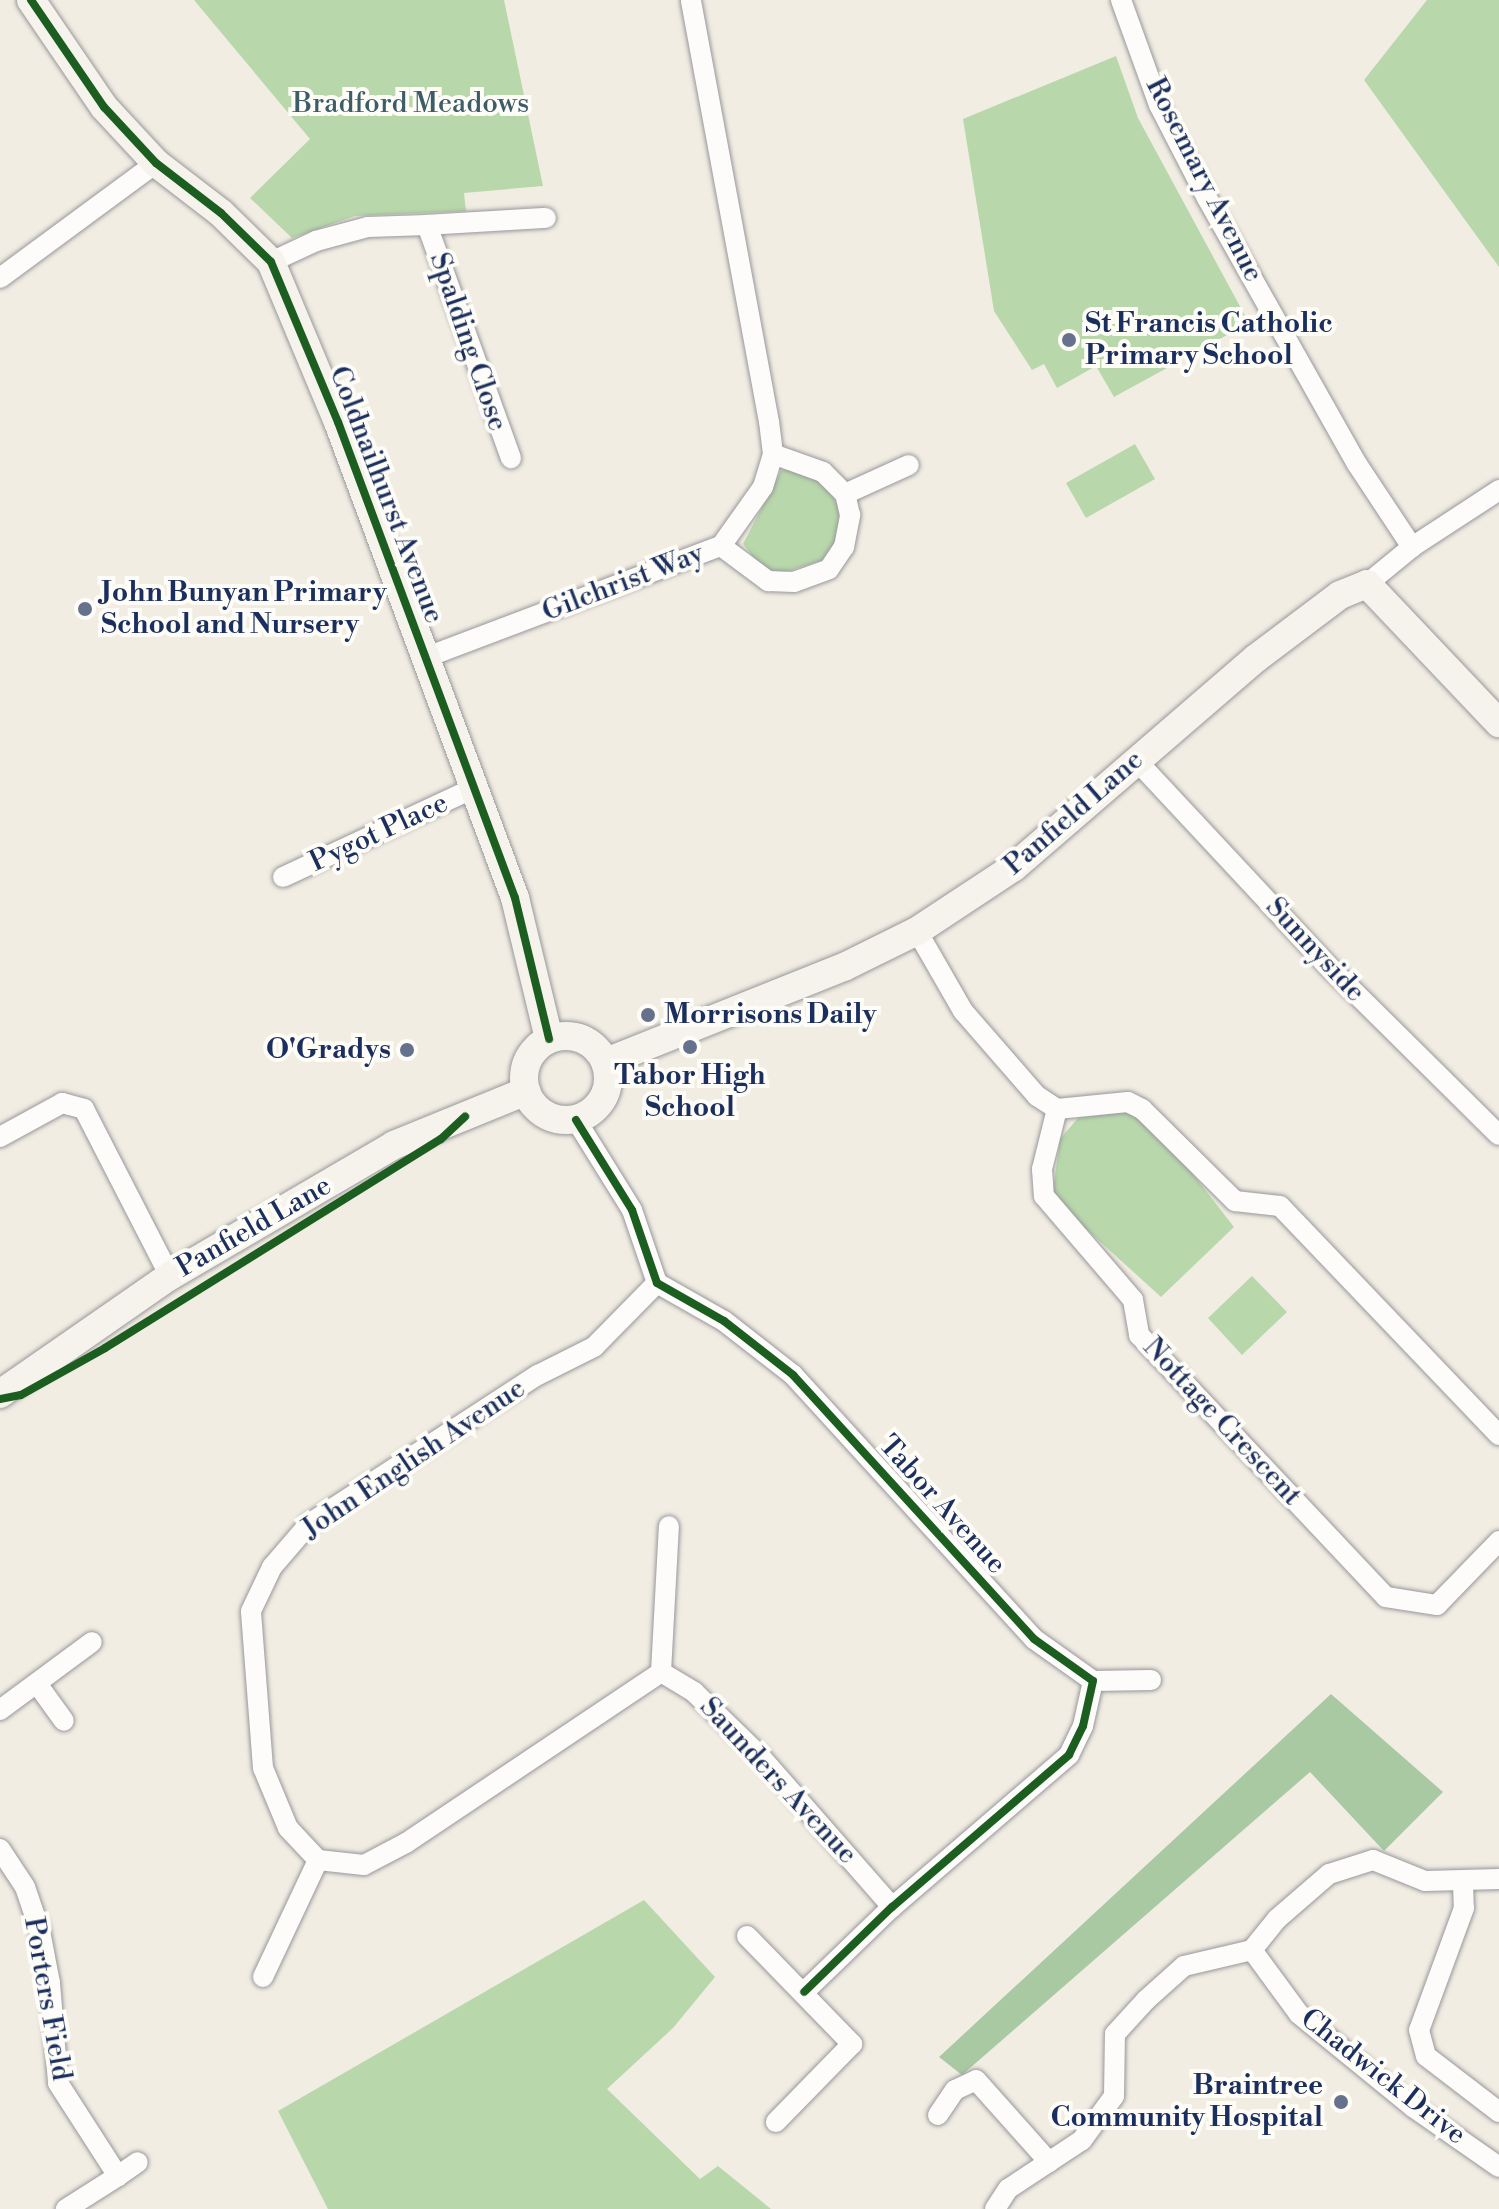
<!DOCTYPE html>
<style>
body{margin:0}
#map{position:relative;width:1499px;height:2209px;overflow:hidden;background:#f2ede3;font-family:"Libre Bodoni",serif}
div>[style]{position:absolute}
.green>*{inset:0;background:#b8d8ab}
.forest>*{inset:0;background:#a9c9a2}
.roads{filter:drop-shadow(0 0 2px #97989b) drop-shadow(0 0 2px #97989b)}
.street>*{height:20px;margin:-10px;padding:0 10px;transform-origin:10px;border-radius:10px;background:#fdfcfb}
.secondary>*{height:28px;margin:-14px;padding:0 14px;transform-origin:14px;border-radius:14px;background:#f6f2ec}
.secondary>.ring{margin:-14px;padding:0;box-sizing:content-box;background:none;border:28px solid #f6f2ec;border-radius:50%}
.cycleway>*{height:8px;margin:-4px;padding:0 4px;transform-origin:4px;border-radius:4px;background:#1b5e20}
.dots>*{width:22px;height:22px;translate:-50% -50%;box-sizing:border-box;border:4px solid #fdfcf7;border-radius:50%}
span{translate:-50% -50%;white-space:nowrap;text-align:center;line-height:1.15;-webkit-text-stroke:8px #fdfcf7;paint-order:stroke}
.park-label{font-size:28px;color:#3c5c67}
.street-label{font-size:28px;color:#1b2f5e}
.poi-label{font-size:28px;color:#1b2f5e;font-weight:700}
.left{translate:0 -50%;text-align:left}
.right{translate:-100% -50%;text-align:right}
</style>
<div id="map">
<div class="green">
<i style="clip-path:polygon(194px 0,504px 0,543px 186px,464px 193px,466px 211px,355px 216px,292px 238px,250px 198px,310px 139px)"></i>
<i style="clip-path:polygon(1427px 0,1499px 0,1499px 267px,1364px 80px)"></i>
<i style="clip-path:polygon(1116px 56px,1138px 118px,1249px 323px,1114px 397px,1096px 366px,1057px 388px,1044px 364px,1032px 370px,994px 311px,963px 119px)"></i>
<i style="clip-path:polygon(1135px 444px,1155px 479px,1086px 518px,1066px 483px)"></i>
<i style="clip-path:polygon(792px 467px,825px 484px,839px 507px,838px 534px,826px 559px,782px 573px,762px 568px,743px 544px,781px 471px)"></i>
<i style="clip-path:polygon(1142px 1109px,1234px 1227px,1161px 1297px,1052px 1198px,1060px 1139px,1078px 1118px)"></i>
<i style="clip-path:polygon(1252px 1276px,1287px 1312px,1242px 1355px,1208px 1318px)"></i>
<i style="clip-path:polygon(644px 1900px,715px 1977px,673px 2028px,607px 2089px,700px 2179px,718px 2166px,771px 2209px,328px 2209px,278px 2111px)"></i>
</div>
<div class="forest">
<i style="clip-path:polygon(1331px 1694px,1443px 1792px,1384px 1851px,1310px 1772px,962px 2075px,939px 2057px)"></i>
</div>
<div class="roads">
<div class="street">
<i style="left:1121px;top:0;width:112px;rotate:70.1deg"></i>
<i style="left:1159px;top:105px;width:105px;rotate:62.7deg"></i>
<i style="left:1207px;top:198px;width:305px;rotate:60.6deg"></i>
<i style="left:1357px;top:464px;width:100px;rotate:56.5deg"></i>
<i style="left:427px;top:225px;width:119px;rotate:-3.4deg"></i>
<i style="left:271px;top:262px;width:50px;rotate:-25deg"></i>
<i style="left:316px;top:241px;width:54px;rotate:-15.1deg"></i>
<i style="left:368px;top:227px;width:59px;rotate:-1.9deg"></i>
<i style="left:427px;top:225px;width:248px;rotate:70.2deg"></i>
<i style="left:0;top:278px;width:194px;rotate:-36.4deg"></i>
<i style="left:845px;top:494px;width:70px;rotate:-24.4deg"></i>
<i style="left:721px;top:546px;width:59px;rotate:36.7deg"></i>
<i style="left:768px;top:581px;width:26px;rotate:2deg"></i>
<i style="left:794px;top:582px;width:37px;rotate:-20deg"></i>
<i style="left:829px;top:569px;width:27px;rotate:-56deg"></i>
<i style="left:844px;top:547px;width:33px;rotate:-79deg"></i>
<i style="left:850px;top:515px;width:22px;rotate:-103deg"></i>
<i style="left:845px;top:494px;width:31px;rotate:-135deg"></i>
<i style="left:823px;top:472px;width:53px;rotate:-160.2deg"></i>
<i style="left:1367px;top:584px;width:58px;rotate:-39.4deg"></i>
<i style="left:1412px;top:547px;width:104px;rotate:-33.2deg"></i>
<i style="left:424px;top:658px;width:317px;rotate:-20.7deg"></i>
<i style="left:721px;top:546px;width:72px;rotate:-54.6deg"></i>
<i style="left:763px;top:487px;width:34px;rotate:-73deg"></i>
<i style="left:773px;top:454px;width:32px;rotate:-97deg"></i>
<i style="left:769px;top:422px;width:429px;rotate:-100.5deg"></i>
<i style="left:1136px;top:760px;width:289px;rotate:47deg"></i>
<i style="left:1333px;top:971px;width:233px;rotate:44.7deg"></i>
<i style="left:283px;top:877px;width:211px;rotate:-25deg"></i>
<i style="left:917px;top:931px;width:92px;rotate:60.1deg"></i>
<i style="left:963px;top:1011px;width:113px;rotate:49deg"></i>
<i style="left:1037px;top:1096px;width:24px;rotate:33deg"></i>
<i style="left:1057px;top:1109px;width:71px;rotate:-5.6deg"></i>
<i style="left:1128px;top:1102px;width:16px;rotate:27deg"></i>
<i style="left:1142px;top:1109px;width:131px;rotate:44.7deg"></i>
<i style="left:1235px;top:1201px;width:45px;rotate:6.3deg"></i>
<i style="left:1280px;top:1206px;width:317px;rotate:46.3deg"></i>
<i style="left:1057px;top:1109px;width:62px;rotate:104deg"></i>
<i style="left:1042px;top:1169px;width:27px;rotate:86deg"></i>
<i style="left:1044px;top:1196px;width:137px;rotate:49.4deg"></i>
<i style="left:1133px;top:1300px;width:36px;rotate:80deg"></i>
<i style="left:1139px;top:1335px;width:360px;rotate:46.7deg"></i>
<i style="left:1386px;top:1597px;width:52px;rotate:8.9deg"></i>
<i style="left:1437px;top:1605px;width:89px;rotate:-45.9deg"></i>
<i style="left:576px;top:1120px;width:106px;rotate:58.1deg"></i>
<i style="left:632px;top:1210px;width:77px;rotate:71.1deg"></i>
<i style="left:657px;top:1283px;width:77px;rotate:29.6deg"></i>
<i style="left:724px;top:1321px;width:88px;rotate:38deg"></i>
<i style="left:793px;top:1375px;width:357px;rotate:47.6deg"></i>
<i style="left:1034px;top:1639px;width:72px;rotate:35.4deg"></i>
<i style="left:1093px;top:1681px;width:46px;rotate:102.5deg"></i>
<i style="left:1083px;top:1726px;width:32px;rotate:116deg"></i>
<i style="left:1069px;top:1755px;width:233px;rotate:139.3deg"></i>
<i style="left:892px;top:1907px;width:122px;rotate:136deg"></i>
<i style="left:0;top:1137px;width:71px;rotate:-28.7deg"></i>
<i style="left:62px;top:1103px;width:23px;rotate:15deg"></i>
<i style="left:84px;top:1109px;width:188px;rotate:62.8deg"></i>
<i style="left:661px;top:1672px;width:146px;rotate:-86.9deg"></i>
<i style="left:1093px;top:1681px;width:58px;rotate:-1deg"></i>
<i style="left:38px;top:1685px;width:44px;rotate:54.2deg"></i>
<i style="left:0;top:1710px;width:114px;rotate:-36.5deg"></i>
<i style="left:0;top:1849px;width:45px;rotate:56.7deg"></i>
<i style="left:25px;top:1887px;width:46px;rotate:71.2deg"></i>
<i style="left:40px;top:1931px;width:53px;rotate:79.1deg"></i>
<i style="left:50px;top:1983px;width:100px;rotate:85.4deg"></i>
<i style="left:58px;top:2083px;width:111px;rotate:57.2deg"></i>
<i style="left:118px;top:2176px;width:62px;rotate:147.6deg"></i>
<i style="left:318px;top:1860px;width:44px;rotate:-133.2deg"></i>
<i style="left:288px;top:1828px;width:65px;rotate:-112.6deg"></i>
<i style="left:263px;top:1768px;width:157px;rotate:-94.4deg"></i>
<i style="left:251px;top:1611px;width:49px;rotate:-64.5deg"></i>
<i style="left:272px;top:1567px;width:57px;rotate:-49.3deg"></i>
<i style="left:309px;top:1524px;width:273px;rotate:-33.1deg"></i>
<i style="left:538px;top:1375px;width:63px;rotate:-26.6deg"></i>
<i style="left:594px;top:1347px;width:90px;rotate:-45.5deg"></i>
<i style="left:318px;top:1860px;width:46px;rotate:6.2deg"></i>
<i style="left:364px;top:1865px;width:47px;rotate:-27.6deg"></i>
<i style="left:406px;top:1843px;width:307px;rotate:-33.8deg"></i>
<i style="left:661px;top:1672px;width:39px;rotate:31deg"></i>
<i style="left:694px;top:1692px;width:92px;rotate:44.1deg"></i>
<i style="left:760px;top:1756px;width:201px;rotate:48.8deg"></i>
<i style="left:1499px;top:1879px;width:74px;rotate:178.5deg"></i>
<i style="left:1425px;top:1881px;width:56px;rotate:-158deg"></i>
<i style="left:1373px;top:1860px;width:46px;rotate:162.3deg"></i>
<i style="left:1329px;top:1874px;width:69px;rotate:139.1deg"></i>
<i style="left:1277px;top:1919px;width:40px;rotate:129deg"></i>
<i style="left:1252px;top:1950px;width:79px;rotate:53.7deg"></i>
<i style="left:1299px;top:2014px;width:147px;rotate:39.2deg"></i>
<i style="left:1413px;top:2107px;width:105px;rotate:34.9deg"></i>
<i style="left:1463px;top:1884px;width:24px;rotate:88deg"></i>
<i style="left:1464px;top:1908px;width:130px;rotate:110.2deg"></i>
<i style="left:1419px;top:2030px;width:27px;rotate:75deg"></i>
<i style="left:1426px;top:2056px;width:92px;rotate:37.5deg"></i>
<i style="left:747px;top:1936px;width:151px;rotate:45.8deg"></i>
<i style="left:852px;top:2044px;width:109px;rotate:134.3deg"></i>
<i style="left:263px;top:1977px;width:129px;rotate:-64.8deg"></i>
<i style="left:938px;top:2115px;width:30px;rotate:-56deg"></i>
<i style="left:955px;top:2090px;width:23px;rotate:-25deg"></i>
<i style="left:976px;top:2080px;width:110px;rotate:48.3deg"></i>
<i style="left:118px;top:2176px;width:24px;rotate:-35deg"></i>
<i style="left:995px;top:2209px;width:24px;rotate:-57deg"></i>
<i style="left:1008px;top:2189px;width:89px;rotate:-33.5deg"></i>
<i style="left:1082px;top:2140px;width:54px;rotate:-54deg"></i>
<i style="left:1114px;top:2096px;width:62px;rotate:-89.1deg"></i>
<i style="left:1115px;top:2034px;width:46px;rotate:-47.6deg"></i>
<i style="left:1146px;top:2000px;width:51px;rotate:-41.8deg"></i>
<i style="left:1184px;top:1966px;width:70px;rotate:-13.2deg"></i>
</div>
<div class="secondary">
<i style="left:31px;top:0;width:130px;rotate:55.7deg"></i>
<i style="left:104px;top:107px;width:76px;rotate:47.1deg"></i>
<i style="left:156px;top:163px;width:82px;rotate:37.6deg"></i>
<i style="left:221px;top:213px;width:70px;rotate:44.4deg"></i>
<i style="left:271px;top:262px;width:173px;rotate:67.3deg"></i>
<i style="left:338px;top:422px;width:508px;rotate:69.6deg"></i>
<i style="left:515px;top:898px;width:145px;rotate:76.4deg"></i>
<i class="ring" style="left:524px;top:1036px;width:56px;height:56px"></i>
<i style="left:606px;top:1062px;width:256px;rotate:-21.8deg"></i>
<i style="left:844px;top:967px;width:81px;rotate:-26.3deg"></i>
<i style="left:917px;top:931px;width:116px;rotate:-33.4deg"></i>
<i style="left:1014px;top:867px;width:318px;rotate:-40.8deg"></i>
<i style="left:1255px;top:659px;width:106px;rotate:-37deg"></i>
<i style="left:1340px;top:595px;width:29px;rotate:-22deg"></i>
<i style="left:1367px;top:584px;width:192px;rotate:46.5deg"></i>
<i style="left:0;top:1394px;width:207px;rotate:-34.8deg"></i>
<i style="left:170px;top:1276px;width:259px;rotate:-30.3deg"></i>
<i style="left:394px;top:1145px;width:143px;rotate:-22.2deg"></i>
</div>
</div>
<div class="cycleway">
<i style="left:31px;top:0;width:130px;rotate:55.7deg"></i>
<i style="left:104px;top:107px;width:76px;rotate:47.1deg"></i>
<i style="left:156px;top:163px;width:82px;rotate:37.6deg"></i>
<i style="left:221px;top:213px;width:70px;rotate:44.4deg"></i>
<i style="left:271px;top:262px;width:173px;rotate:67.3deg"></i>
<i style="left:338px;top:422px;width:508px;rotate:69.6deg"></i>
<i style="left:515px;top:898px;width:145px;rotate:76.4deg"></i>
<i style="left:576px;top:1120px;width:106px;rotate:58.1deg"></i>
<i style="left:632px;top:1210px;width:77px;rotate:71.1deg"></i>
<i style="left:657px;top:1283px;width:77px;rotate:29.6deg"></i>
<i style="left:724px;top:1321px;width:88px;rotate:38deg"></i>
<i style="left:793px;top:1375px;width:357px;rotate:47.6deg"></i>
<i style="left:1034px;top:1639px;width:72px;rotate:35.4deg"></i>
<i style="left:1093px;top:1681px;width:46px;rotate:102.5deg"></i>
<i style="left:1083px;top:1726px;width:32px;rotate:116deg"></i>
<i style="left:1069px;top:1755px;width:233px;rotate:139.3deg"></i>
<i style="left:892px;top:1907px;width:122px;rotate:136deg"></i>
<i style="left:0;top:1399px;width:21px;rotate:-11deg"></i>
<i style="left:21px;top:1395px;width:96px;rotate:-29.2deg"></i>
<i style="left:105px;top:1348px;width:396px;rotate:-31.9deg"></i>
<i style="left:441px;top:1139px;width:33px;rotate:-43deg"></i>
</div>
<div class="dots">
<i style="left:1069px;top:340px;background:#66728d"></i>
<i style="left:85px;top:609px;background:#66728d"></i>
<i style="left:648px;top:1015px;background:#66728d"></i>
<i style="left:690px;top:1047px;background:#66728d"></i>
<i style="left:407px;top:1050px;background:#66728d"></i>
<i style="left:1341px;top:2102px;background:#66728d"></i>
</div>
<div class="park-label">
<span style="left:411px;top:104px">Bradford Meadows</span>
</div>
<div class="street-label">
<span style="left:1204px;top:180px;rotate:63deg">Rosemary Avenue</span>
<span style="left:468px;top:342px;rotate:71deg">Spalding Close</span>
<span style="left:386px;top:495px;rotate:69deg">Coldnailhurst Avenue</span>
<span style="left:623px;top:583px;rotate:-21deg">Gilchrist Way</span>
<span style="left:1074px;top:813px;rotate:-41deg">Panfield Lane</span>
<span style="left:379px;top:833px;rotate:-25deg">Pygot Place</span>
<span style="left:1315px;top:950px;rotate:47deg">Sunnyside</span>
<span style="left:254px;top:1227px;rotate:-30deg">Panfield Lane</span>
<span style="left:1222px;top:1422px;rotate:47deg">Nottage Crescent</span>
<span style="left:414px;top:1459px;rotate:-34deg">John English Avenue</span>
<span style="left:942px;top:1505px;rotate:48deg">Tabor Avenue</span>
<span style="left:778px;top:1781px;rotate:47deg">Saunders Avenue</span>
<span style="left:47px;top:1999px;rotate:80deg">Porters Field</span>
<span style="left:1383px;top:2077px;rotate:38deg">Chadwick Drive</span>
</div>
<div class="poi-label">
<span class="left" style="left:1085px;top:340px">St Francis Catholic<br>Primary School</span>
<span class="left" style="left:101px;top:609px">John Bunyan Primary<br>School and Nursery</span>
<span class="left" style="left:664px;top:1015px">Morrisons Daily</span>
<span class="right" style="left:391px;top:1050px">O'Gradys</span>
<span style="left:690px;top:1092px">Tabor High<br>School</span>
<span class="right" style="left:1323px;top:2102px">Braintree<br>Community Hospital</span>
</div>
</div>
